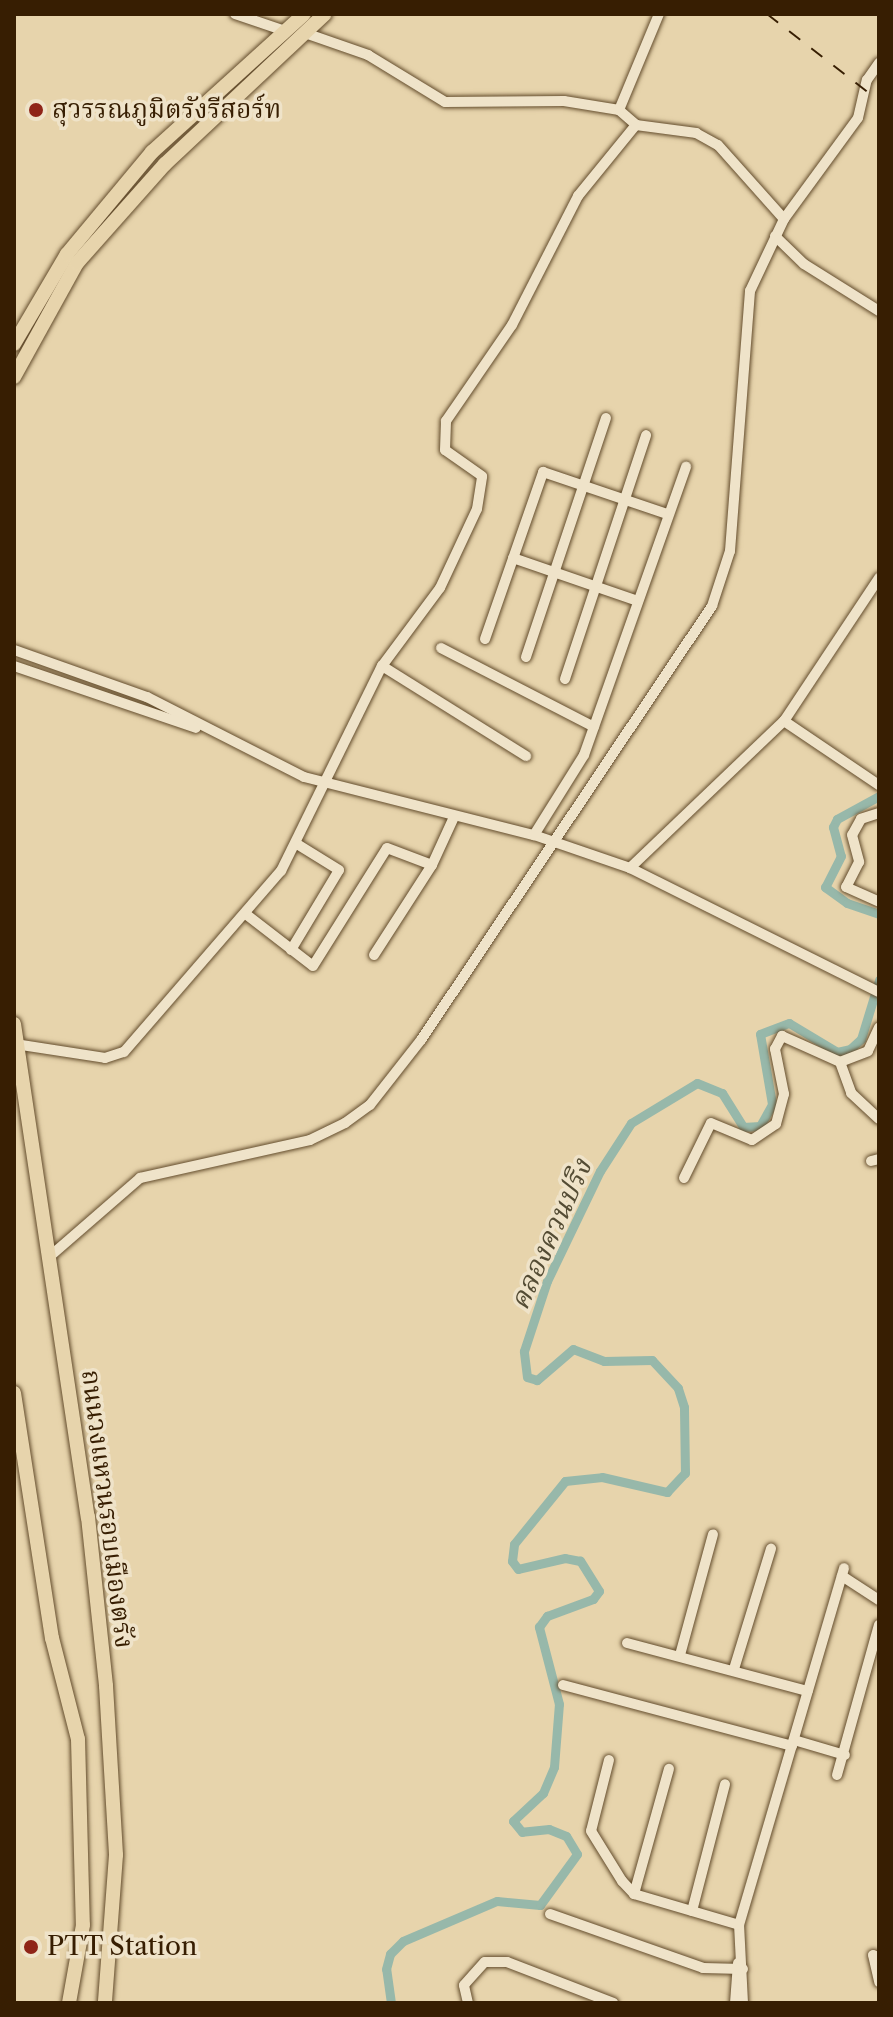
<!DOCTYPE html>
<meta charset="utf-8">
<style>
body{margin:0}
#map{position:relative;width:893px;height:2017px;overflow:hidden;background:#e7d4ac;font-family:"Libre Caslon Text","Noto Serif Thai",serif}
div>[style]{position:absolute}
.canal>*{height:9px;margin:-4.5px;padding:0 4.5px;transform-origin:4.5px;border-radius:4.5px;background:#97b8aa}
.roads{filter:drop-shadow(0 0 2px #634c2c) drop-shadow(0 0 2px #634c2c)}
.minor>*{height:10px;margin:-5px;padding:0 5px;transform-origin:5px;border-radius:5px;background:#efe3c9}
.highway>*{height:14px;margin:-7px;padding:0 7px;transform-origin:7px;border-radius:7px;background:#e7d4ac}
.rail>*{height:2px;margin-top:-1px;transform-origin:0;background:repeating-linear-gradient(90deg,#371e02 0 14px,transparent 0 28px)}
.dots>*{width:22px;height:22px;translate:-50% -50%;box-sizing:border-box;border:4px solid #efe3c9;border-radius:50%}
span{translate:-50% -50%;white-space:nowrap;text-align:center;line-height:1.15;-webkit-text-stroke:7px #efe3c9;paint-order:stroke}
.poi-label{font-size:26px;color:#371e02}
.left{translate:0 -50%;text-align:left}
.street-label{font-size:26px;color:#371e02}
.water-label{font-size:28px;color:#544c34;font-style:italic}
.frame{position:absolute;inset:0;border:16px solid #371e02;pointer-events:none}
</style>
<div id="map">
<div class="canal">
<i style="left:879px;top:796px;width:48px;rotate:151.3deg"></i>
<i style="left:837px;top:819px;width:9px;rotate:117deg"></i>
<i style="left:833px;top:827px;width:30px;rotate:75deg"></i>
<i style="left:841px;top:856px;width:35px;rotate:117deg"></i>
<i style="left:825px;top:887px;width:27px;rotate:36deg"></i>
<i style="left:847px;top:903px;width:34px;rotate:19deg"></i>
<i style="left:391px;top:2003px;width:34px;rotate:-98deg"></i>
<i style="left:386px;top:1969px;width:16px;rotate:-75deg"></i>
<i style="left:390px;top:1954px;width:18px;rotate:-45deg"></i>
<i style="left:403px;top:1941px;width:102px;rotate:-23.1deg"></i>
<i style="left:497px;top:1901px;width:43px;rotate:5.3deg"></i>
<i style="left:540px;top:1905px;width:63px;rotate:-54deg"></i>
<i style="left:577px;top:1854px;width:21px;rotate:-121deg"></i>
<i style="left:566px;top:1836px;width:18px;rotate:-158deg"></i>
<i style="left:549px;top:1829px;width:27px;rotate:174deg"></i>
<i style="left:522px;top:1832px;width:14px;rotate:-129deg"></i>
<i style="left:513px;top:1821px;width:41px;rotate:-43deg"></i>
<i style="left:543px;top:1793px;width:28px;rotate:-67deg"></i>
<i style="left:554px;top:1767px;width:63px;rotate:-85.5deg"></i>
<i style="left:559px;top:1704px;width:80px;rotate:-104.6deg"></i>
<i style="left:539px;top:1627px;width:14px;rotate:-54deg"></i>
<i style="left:547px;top:1616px;width:49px;rotate:-20.3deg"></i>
<i style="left:593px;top:1599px;width:10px;rotate:-53deg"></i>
<i style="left:599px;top:1591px;width:36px;rotate:-122deg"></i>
<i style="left:580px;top:1561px;width:15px;rotate:-169deg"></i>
<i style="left:565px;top:1558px;width:48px;rotate:166.8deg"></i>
<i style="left:518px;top:1569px;width:10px;rotate:-127deg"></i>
<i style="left:512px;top:1561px;width:17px;rotate:-83deg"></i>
<i style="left:514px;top:1544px;width:81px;rotate:-51deg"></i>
<i style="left:565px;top:1481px;width:37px;rotate:-6deg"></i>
<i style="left:602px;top:1477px;width:67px;rotate:13deg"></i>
<i style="left:667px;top:1492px;width:26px;rotate:-47deg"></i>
<i style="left:685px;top:1473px;width:66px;rotate:-90.9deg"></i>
<i style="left:684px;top:1407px;width:20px;rotate:-108deg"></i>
<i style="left:678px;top:1388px;width:38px;rotate:-133deg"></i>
<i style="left:652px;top:1360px;width:48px;rotate:178.8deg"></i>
<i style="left:604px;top:1361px;width:33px;rotate:-159deg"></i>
<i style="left:573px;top:1349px;width:48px;rotate:139.3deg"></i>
<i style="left:537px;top:1380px;width:10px;rotate:-163deg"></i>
<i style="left:527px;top:1377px;width:26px;rotate:-97deg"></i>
<i style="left:524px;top:1351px;width:74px;rotate:-71.8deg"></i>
<i style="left:547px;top:1281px;width:122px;rotate:-64.3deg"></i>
<i style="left:600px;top:1171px;width:57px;rotate:-57.1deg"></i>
<i style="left:631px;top:1123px;width:77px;rotate:-31.2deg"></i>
<i style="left:697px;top:1083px;width:27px;rotate:22deg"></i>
<i style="left:722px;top:1093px;width:40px;rotate:58deg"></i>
<i style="left:743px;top:1127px;width:17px;rotate:-3deg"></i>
<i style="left:760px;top:1126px;width:25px;rotate:-61deg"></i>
<i style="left:772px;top:1104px;width:71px;rotate:-99.7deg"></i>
<i style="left:760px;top:1034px;width:31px;rotate:-21deg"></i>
<i style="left:789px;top:1023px;width:56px;rotate:31.1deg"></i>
<i style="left:837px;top:1052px;width:13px;rotate:-13deg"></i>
<i style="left:850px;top:1049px;width:15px;rotate:-42deg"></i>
<i style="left:861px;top:1039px;width:62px;rotate:-73deg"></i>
</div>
<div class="roads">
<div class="minor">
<i style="left:235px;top:14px;width:53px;rotate:18.8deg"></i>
<i style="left:305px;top:33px;width:67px;rotate:19.2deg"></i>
<i style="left:368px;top:55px;width:90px;rotate:31.4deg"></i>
<i style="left:445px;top:102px;width:119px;rotate:-0.5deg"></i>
<i style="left:564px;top:101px;width:56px;rotate:9.3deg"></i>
<i style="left:619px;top:110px;width:23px;rotate:41deg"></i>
<i style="left:619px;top:110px;width:104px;rotate:-67.4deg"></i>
<i style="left:775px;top:236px;width:40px;rotate:44deg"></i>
<i style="left:804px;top:264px;width:89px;rotate:32.1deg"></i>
<i style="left:513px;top:558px;width:132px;rotate:19deg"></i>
<i style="left:485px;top:639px;width:177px;rotate:-70.8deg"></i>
<i style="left:543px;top:472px;width:131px;rotate:18.7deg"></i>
<i style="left:441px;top:648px;width:172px;rotate:27.3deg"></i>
<i style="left:14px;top:650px;width:141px;rotate:19.5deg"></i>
<i style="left:147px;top:697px;width:176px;rotate:27deg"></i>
<i style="left:304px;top:777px;width:237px;rotate:14.2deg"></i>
<i style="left:534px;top:835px;width:102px;rotate:19deg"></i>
<i style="left:630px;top:868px;width:278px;rotate:26.5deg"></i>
<i style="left:526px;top:657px;width:252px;rotate:-71.5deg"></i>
<i style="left:14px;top:666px;width:192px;rotate:18.8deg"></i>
<i style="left:382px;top:666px;width:170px;rotate:32deg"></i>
<i style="left:565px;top:679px;width:257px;rotate:-71.6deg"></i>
<i style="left:784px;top:721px;width:115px;rotate:34deg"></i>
<i style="left:879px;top:813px;width:19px;rotate:162deg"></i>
<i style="left:861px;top:819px;width:18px;rotate:119deg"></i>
<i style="left:852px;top:835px;width:28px;rotate:75deg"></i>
<i style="left:859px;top:862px;width:28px;rotate:117deg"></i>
<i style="left:846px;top:887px;width:36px;rotate:24deg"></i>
<i style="left:534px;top:835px;width:94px;rotate:-58deg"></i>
<i style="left:584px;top:755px;width:306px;rotate:-70.5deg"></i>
<i style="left:630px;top:868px;width:213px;rotate:-43.7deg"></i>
<i style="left:784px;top:721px;width:172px;rotate:-56.4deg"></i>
<i style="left:247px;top:915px;width:83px;rotate:37.7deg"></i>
<i style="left:313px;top:966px;width:139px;rotate:-57.9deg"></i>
<i style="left:387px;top:848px;width:48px;rotate:20.7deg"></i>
<i style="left:291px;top:950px;width:93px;rotate:-59deg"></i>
<i style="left:339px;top:870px;width:49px;rotate:-148.2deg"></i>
<i style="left:374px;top:955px;width:107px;rotate:-57.2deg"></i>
<i style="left:432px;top:865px;width:53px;rotate:-65.4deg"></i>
<i style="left:15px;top:1044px;width:91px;rotate:8.8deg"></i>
<i style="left:105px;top:1058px;width:20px;rotate:-18deg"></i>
<i style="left:124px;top:1052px;width:240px;rotate:-49.1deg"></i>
<i style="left:281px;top:871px;width:229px;rotate:-63.8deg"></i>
<i style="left:382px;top:666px;width:97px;rotate:-53.4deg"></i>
<i style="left:440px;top:588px;width:87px;rotate:-64.9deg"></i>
<i style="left:477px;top:509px;width:33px;rotate:-81deg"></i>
<i style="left:482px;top:476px;width:45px;rotate:-144.9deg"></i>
<i style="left:445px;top:450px;width:29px;rotate:-88deg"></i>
<i style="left:446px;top:421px;width:116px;rotate:-55.5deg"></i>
<i style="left:512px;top:325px;width:145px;rotate:-62.9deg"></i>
<i style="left:578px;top:196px;width:92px;rotate:-50.8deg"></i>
<i style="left:636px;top:125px;width:61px;rotate:7.6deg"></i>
<i style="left:696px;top:133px;width:25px;rotate:29deg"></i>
<i style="left:718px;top:145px;width:99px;rotate:48.3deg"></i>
<i style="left:840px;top:1062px;width:33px;rotate:70deg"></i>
<i style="left:851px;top:1093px;width:38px;rotate:43deg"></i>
<i style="left:871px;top:1161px;width:8px;rotate:-14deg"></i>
<i style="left:684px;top:1178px;width:61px;rotate:-63.9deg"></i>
<i style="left:711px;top:1123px;width:44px;rotate:22.5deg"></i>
<i style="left:752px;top:1140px;width:29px;rotate:-34deg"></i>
<i style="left:776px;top:1124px;width:31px;rotate:-75deg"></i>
<i style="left:784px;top:1094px;width:46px;rotate:-101.3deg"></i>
<i style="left:775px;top:1049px;width:15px;rotate:-62deg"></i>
<i style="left:782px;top:1036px;width:64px;rotate:24.1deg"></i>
<i style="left:840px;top:1062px;width:30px;rotate:-21deg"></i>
<i style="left:868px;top:1051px;width:26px;rotate:-65deg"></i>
<i style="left:48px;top:1258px;width:122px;rotate:-41deg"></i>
<i style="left:140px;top:1178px;width:174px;rotate:-12.6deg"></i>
<i style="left:310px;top:1140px;width:39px;rotate:-26deg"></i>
<i style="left:345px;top:1123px;width:31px;rotate:-36deg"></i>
<i style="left:370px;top:1105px;width:83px;rotate:-51.9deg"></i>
<i style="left:421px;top:1040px;width:523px;rotate:-56.16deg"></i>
<i style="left:712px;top:606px;width:58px;rotate:-71.9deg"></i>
<i style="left:730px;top:551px;width:261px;rotate:-85.6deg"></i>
<i style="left:750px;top:291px;width:80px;rotate:-64.7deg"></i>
<i style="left:784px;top:219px;width:125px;rotate:-53.8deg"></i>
<i style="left:858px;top:118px;width:39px;rotate:-77deg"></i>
<i style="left:867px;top:80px;width:21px;rotate:-55deg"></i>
<i style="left:842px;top:1576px;width:44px;rotate:33deg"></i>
<i style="left:627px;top:1643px;width:187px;rotate:14.9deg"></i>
<i style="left:680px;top:1655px;width:125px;rotate:-74.7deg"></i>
<i style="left:734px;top:1669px;width:126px;rotate:-72.9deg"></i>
<i style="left:563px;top:1685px;width:237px;rotate:14.9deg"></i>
<i style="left:794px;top:1740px;width:53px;rotate:16.4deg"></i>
<i style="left:609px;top:1760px;width:73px;rotate:104.2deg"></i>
<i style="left:591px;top:1831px;width:59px;rotate:58.2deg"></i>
<i style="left:622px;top:1881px;width:18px;rotate:47deg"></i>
<i style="left:634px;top:1894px;width:109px;rotate:16.4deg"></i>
<i style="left:837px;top:1775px;width:156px;rotate:-74.4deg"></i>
<i style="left:634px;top:1894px;width:130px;rotate:-74.4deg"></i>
<i style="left:692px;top:1911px;width:131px;rotate:-75.4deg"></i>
<i style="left:550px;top:1914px;width:162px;rotate:19.4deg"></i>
<i style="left:703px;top:1968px;width:40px;rotate:1.4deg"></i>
<i style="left:879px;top:1957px;width:6px;rotate:-162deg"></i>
<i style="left:873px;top:1955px;width:28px;rotate:77deg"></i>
<i style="left:468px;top:2003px;width:18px;rotate:-103deg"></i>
<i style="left:464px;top:1985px;width:31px;rotate:-48deg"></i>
<i style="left:485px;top:1962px;width:22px"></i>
<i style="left:507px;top:1962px;width:114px;rotate:21.1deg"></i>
<i style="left:735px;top:2003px;width:40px;rotate:-85.7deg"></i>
<i style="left:743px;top:2003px;width:78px;rotate:-92.9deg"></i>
<i style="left:739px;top:1925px;width:372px;rotate:-73.6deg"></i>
</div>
<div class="highway">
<i style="left:14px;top:344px;width:104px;rotate:-59.5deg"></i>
<i style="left:67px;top:254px;width:133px;rotate:-50.2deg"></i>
<i style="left:152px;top:152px;width:205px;rotate:-42.2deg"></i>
<i style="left:14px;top:377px;width:130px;rotate:-61.1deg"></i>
<i style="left:77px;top:263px;width:132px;rotate:-48.4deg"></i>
<i style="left:165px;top:164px;width:219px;rotate:-43.2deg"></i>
<i style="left:14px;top:1024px;width:499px;rotate:81.5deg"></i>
<i style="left:88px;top:1517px;width:170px;rotate:83.9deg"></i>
<i style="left:106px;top:1686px;width:169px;rotate:86.6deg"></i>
<i style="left:116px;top:1855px;width:148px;rotate:94.3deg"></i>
<i style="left:14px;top:1393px;width:248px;rotate:81.2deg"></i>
<i style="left:52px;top:1638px;width:104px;rotate:75.6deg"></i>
<i style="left:78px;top:1739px;width:186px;rotate:88.5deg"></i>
<i style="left:83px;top:1925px;width:79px;rotate:100.2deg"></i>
</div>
</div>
<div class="rail">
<i style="left:767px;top:14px;width:142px;rotate:37.8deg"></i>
</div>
<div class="dots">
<i style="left:36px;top:110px;background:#8f2418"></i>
<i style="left:31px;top:1947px;background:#8f2418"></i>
</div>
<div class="poi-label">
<span class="left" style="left:52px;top:110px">สุวรรณภูมิตรังรีสอร์ท</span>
<span class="left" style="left:47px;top:1947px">PTT Station</span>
</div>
<div class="street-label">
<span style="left:107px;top:1509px;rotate:83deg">ถนนวงแหวนรอบเมืองตรัง</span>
</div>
<div class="water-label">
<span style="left:550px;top:1234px;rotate:-66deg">คลองควนปริง</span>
</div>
<div class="frame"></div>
</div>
